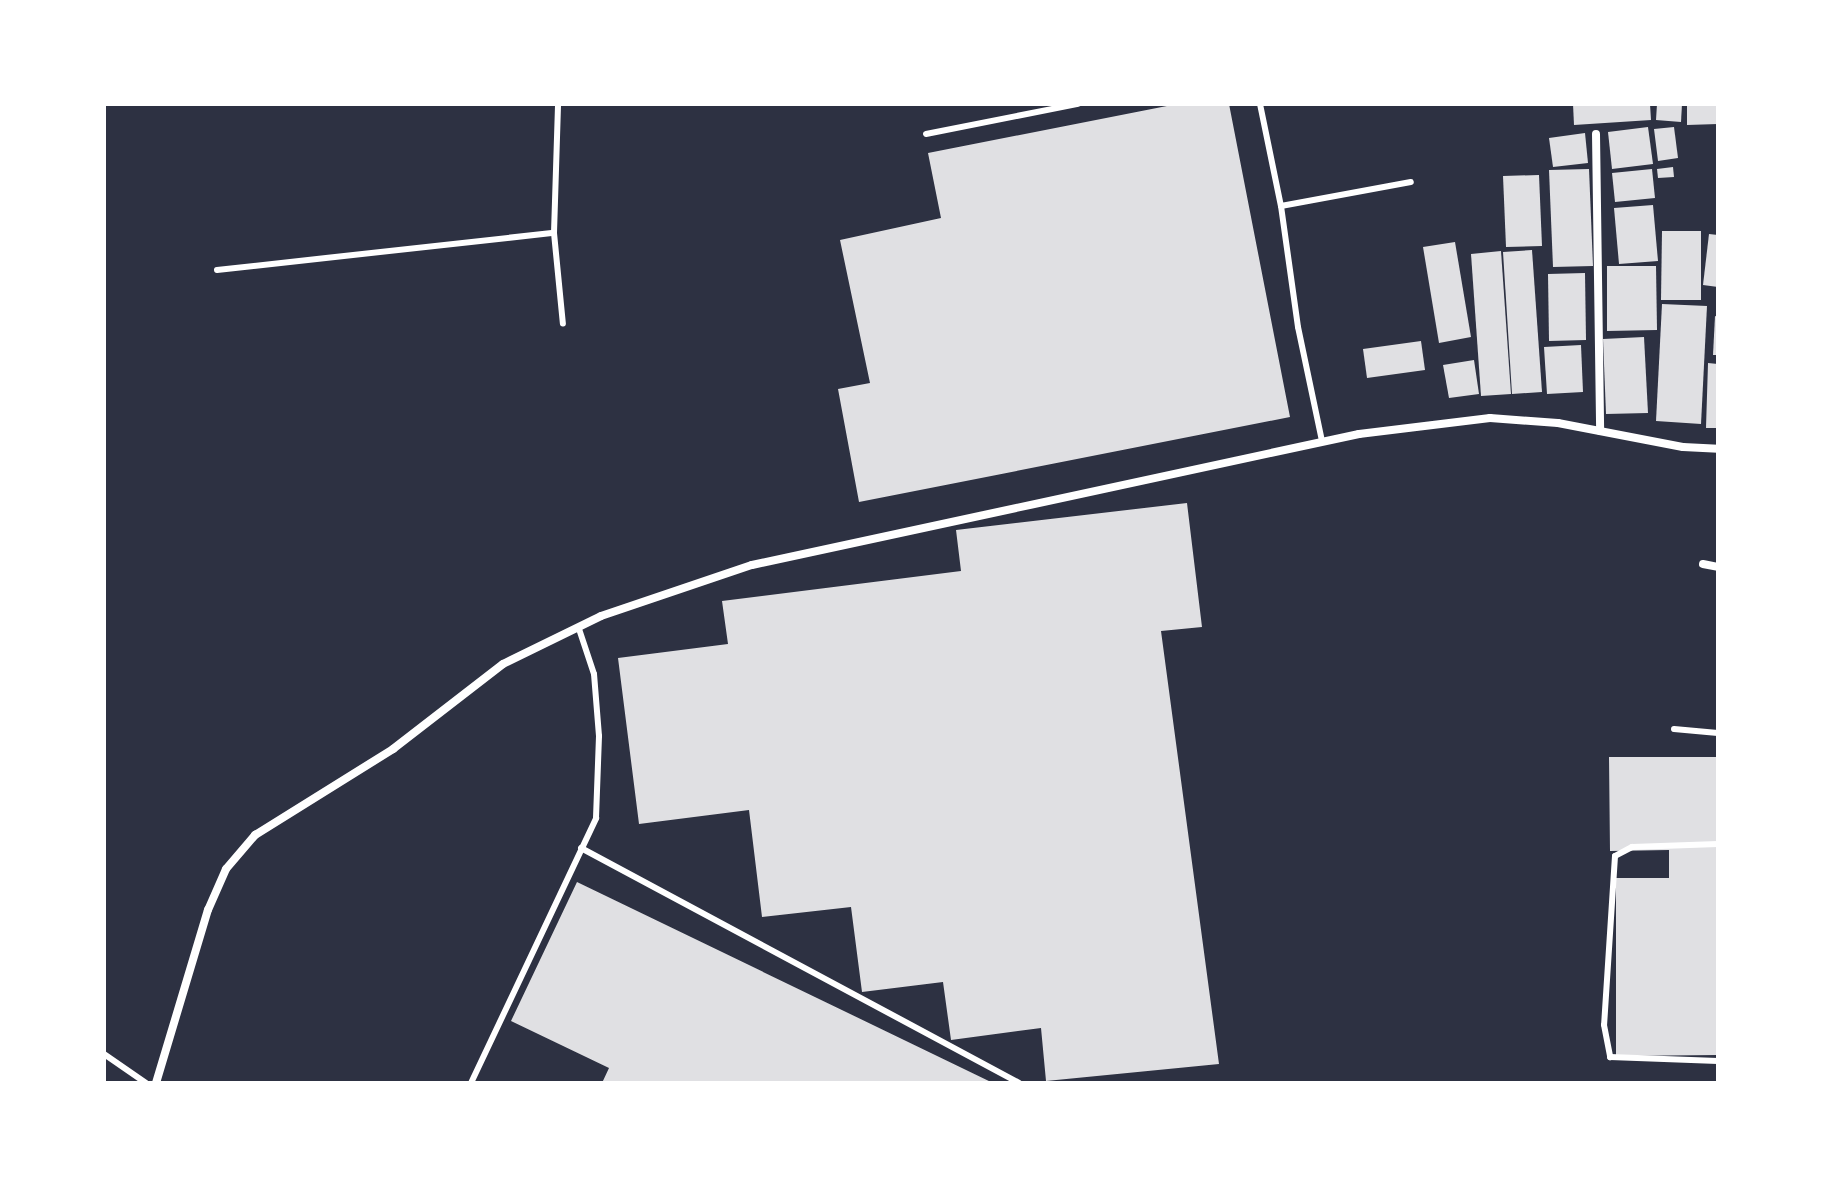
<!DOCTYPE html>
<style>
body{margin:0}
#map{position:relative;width:1822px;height:1187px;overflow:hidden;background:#2d3142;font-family:Quicksand,sans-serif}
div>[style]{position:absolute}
.building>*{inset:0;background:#e0e0e3}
.service>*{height:6px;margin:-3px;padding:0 3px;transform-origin:3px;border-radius:3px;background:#fff}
.minor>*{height:8px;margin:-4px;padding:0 4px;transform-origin:4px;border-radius:4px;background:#fff}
span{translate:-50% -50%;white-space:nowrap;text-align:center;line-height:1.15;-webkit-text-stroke:6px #fff;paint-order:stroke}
.frame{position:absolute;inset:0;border:106px solid #fff;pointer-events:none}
</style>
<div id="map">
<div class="building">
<i style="clip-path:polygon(1177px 104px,1229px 104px,1290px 417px,859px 502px,838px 389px,870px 383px,840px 240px,941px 218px,928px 153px)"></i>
<i style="clip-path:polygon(1573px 104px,1650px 104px,1651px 120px,1574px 125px)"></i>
<i style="clip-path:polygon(1657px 104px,1682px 104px,1681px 122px,1656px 120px)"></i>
<i style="clip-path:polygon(1687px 104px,1718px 104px,1718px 124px,1687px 125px)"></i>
<i style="clip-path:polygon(1648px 127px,1653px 164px,1612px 169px,1608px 132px)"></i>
<i style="clip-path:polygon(1674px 127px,1678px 158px,1658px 161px,1654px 129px)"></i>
<i style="clip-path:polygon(1585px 133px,1588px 163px,1553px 167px,1549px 138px)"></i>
<i style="clip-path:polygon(1673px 167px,1674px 177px,1658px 178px,1657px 169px)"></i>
<i style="clip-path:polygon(1589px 169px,1593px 266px,1553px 267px,1549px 170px)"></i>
<i style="clip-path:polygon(1652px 169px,1655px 198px,1615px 202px,1612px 173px)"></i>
<i style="clip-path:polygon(1539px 175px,1542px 246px,1506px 247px,1503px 176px)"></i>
<i style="clip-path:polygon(1653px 205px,1658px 261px,1619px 264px,1614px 208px)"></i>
<i style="clip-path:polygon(1662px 231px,1701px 231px,1701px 300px,1661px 300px)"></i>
<i style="clip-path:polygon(1709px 234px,1718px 235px,1718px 287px,1703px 285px)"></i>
<i style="clip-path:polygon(1455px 242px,1471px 337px,1439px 343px,1423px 247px)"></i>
<i style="clip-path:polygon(1532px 250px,1542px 392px,1512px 394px,1503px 252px)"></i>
<i style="clip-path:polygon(1501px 251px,1511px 394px,1481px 396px,1471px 254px)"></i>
<i style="clip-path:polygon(1607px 266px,1656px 266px,1657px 330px,1607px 331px)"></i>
<i style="clip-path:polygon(1585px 273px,1586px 340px,1549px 341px,1548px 274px)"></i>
<i style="clip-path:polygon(1662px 304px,1707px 306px,1701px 424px,1656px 421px)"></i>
<i style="clip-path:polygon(1715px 316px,1718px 317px,1718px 355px,1713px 355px)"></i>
<i style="clip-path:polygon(1644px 337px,1648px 413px,1606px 414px,1603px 339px)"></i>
<i style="clip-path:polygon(1421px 341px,1425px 370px,1367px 378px,1363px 349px)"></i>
<i style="clip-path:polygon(1581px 345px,1583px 392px,1547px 394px,1544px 347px)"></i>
<i style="clip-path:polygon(1474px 360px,1479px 394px,1449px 398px,1443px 365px)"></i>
<i style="clip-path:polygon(1708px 363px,1718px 364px,1718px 428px,1706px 428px)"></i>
<i style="clip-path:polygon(1187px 503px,1202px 627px,1161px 631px,1219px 1064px,1046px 1081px,1041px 1028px,951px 1040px,943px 982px,862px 992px,851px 907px,762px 917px,749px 810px,639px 824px,618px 658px,728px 644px,722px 601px,961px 571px,956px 530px)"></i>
<i style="clip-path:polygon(1609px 757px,1718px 757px,1718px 1055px,1616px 1056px,1616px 878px,1669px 878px,1669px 850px,1610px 851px)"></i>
<i style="clip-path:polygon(577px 882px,993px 1083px,602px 1083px,609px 1068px,511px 1021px)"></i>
</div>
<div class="service">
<i style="left:1260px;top:104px;width:104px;rotate:78.4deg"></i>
<i style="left:926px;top:134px;width:155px;rotate:-11.2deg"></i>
<i style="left:554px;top:233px;width:129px;rotate:-88.2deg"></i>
<i style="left:217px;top:270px;width:339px;rotate:-6.3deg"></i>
<i style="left:554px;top:233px;width:91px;rotate:84.4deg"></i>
<i style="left:1322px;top:441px;width:116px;rotate:-101.9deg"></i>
<i style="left:1298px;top:327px;width:122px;rotate:-98deg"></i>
<i style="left:1281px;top:206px;width:132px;rotate:-10.5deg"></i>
<i style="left:1674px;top:729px;width:44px;rotate:5.2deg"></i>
<i style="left:1718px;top:844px;width:86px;rotate:178deg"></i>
<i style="left:1632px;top:847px;width:19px;rotate:152deg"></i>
<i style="left:1615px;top:856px;width:169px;rotate:93.7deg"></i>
<i style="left:1604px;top:1025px;width:33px;rotate:79deg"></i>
<i style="left:1610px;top:1057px;width:108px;rotate:2.1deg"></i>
<i style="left:581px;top:848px;width:497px;rotate:28.2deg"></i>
<i style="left:104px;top:1054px;width:51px;rotate:34.6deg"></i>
<i style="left:471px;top:1083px;width:293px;rotate:-64.7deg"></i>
<i style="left:596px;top:818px;width:82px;rotate:-87.9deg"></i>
<i style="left:599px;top:736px;width:62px;rotate:-94.6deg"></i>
<i style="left:594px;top:674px;width:47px;rotate:-108.4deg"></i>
</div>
<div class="minor">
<i style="left:1596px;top:134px;width:297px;rotate:89.2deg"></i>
<i style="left:1703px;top:564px;width:15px;rotate:11deg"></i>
<i style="left:156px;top:1083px;width:181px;rotate:-73.3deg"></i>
<i style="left:208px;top:910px;width:45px;rotate:-66.3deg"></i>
<i style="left:226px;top:869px;width:45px;rotate:-49.5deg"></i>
<i style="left:255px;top:835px;width:163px;rotate:-31.9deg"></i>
<i style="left:393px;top:749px;width:139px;rotate:-37.7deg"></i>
<i style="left:503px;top:664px;width:109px;rotate:-26.1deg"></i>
<i style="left:601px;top:616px;width:159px;rotate:-18.7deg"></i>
<i style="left:752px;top:565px;width:621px;rotate:-12.18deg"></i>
<i style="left:1359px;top:434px;width:132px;rotate:-7deg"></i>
<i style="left:1490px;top:418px;width:68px;rotate:4.2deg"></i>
<i style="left:1558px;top:423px;width:127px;rotate:10.9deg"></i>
<i style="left:1683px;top:447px;width:35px;rotate:3deg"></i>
</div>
<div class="frame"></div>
</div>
